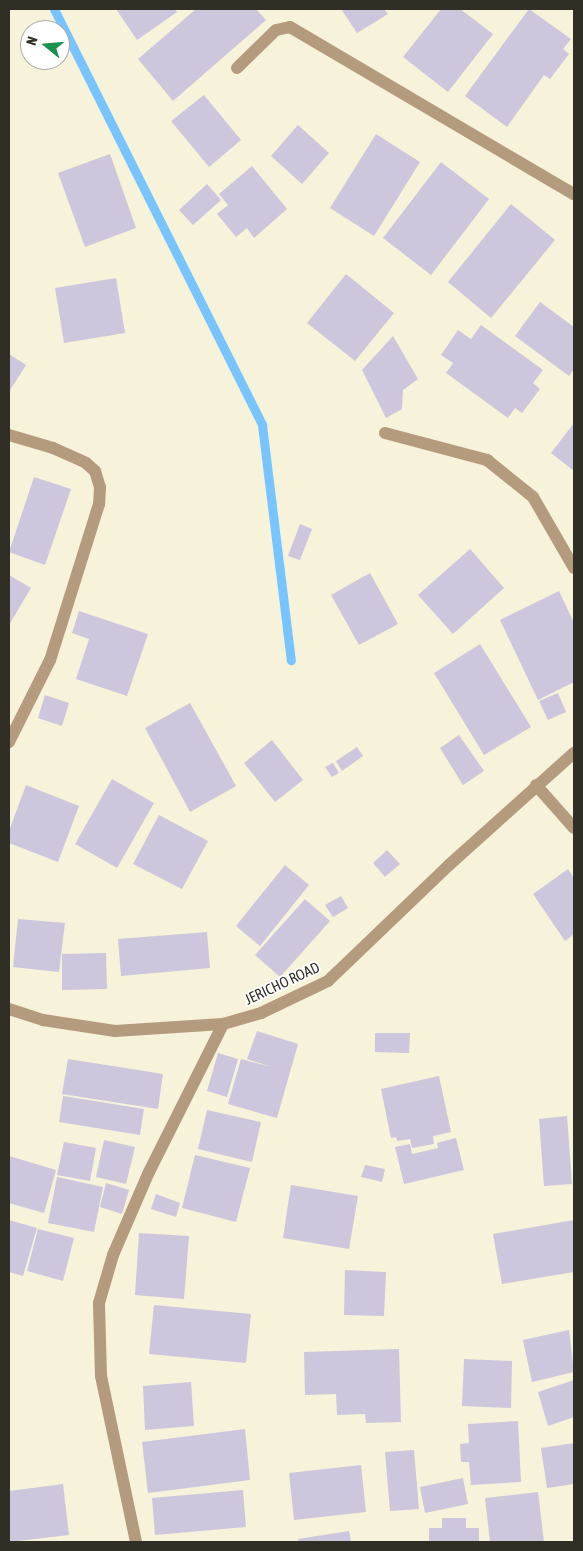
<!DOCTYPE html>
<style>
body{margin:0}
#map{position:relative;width:583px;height:1551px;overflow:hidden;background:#f7f2da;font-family:"Asap Condensed",sans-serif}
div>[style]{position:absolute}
.stream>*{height:9px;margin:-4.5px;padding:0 4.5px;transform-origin:4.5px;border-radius:4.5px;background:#78c4fe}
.building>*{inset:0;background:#cec6dc}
.minor>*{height:12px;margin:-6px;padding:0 6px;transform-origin:6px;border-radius:6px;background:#b59b7e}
.tertiary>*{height:12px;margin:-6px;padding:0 6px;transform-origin:6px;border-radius:6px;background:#b59b7e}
span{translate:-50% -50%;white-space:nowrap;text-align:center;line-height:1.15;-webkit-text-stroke:4px #fff;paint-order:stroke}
.street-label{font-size:15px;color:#302e25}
.frame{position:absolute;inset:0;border:10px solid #302e25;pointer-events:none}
.north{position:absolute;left:20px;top:20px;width:50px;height:50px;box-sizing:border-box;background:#fff;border:1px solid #acaba8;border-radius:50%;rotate:287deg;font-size:14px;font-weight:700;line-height:20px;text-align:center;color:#302e25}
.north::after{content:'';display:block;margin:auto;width:18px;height:22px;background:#1a924d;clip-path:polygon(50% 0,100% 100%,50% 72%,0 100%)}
</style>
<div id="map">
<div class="stream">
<i style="left:54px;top:9px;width:465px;rotate:63.4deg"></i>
<i style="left:262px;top:425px;width:237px;rotate:83deg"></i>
</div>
<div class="building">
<i style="clip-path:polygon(116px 9px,175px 9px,177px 12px,137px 40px)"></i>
<i style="clip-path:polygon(196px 9px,256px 9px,266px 20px,173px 101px,138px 59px)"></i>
<i style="clip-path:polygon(341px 9px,384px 9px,388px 14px,357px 33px)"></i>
<i style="clip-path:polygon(441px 9px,460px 9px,493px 34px,448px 92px,403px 57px)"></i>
<i style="clip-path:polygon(529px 9px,571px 39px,563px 49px,569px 54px,550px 79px,544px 75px,507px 127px,465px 96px)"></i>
<i style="clip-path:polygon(204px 95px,241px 140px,209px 167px,171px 121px)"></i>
<i style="clip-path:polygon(298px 125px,329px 153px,302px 184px,271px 156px)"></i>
<i style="clip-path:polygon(376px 134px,420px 162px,374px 236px,330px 208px)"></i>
<i style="clip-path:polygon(110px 154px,136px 228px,85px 247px,58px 173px)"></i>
<i style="clip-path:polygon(441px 162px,489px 199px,431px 275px,383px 238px)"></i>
<i style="clip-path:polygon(252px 166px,287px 209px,254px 238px,247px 228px,236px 237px,217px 214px,228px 205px,219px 194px)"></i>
<i style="clip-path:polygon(207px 184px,221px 200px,193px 225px,179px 210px)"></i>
<i style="clip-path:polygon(511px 204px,555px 240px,491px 318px,448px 282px)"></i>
<i style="clip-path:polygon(346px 274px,394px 313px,355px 361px,307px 323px)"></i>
<i style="clip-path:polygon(116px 278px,125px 333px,64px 343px,55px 288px)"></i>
<i style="clip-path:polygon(540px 302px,574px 327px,574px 369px,569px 376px,515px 336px)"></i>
<i style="clip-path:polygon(481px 325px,543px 370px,533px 383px,540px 389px,522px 413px,515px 408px,508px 418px,446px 373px,453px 363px,441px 355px,458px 330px,471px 339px)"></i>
<i style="clip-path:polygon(393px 336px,418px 379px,403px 390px,402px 409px,386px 418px,362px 370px)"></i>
<i style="clip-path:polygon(9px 354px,26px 365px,9px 392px)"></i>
<i style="clip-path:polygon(574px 423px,574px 471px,551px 453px)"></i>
<i style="clip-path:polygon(34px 477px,71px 489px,45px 565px,9px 552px)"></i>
<i style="clip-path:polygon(300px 524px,312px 529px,300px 560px,288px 556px)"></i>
<i style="clip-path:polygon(470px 549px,504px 588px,453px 634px,418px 595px)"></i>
<i style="clip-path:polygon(370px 573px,398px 624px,359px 645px,331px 595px)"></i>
<i style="clip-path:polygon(9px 575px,31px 588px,9px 625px)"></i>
<i style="clip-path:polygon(559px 591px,574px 623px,574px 682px,538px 700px,500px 620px)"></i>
<i style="clip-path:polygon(79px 611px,148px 634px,127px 696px,76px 679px,89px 639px,72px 633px)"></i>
<i style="clip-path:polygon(480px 644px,531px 727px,484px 755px,434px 673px)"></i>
<i style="clip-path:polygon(558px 693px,566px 712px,548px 720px,539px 701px)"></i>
<i style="clip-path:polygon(45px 695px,69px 703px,62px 726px,38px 718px)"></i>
<i style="clip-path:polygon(190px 703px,236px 786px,190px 812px,145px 728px)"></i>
<i style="clip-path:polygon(459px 735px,484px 771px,463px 785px,440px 748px)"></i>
<i style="clip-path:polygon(272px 740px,303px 780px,275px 802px,244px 763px)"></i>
<i style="clip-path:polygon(357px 747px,363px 756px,342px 771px,336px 761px)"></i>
<i style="clip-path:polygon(333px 763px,339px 773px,332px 777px,325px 767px)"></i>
<i style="clip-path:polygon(112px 779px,154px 803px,117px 868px,75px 844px)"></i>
<i style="clip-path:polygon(26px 785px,79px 806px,58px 862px,9px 843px,9px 831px)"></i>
<i style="clip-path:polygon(159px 815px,208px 841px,182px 889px,133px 864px)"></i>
<i style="clip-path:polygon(387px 850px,400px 864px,385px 877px,373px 863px)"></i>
<i style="clip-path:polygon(285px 865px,309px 885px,260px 946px,236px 926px)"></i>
<i style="clip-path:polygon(568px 869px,574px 878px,574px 934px,565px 941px,533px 894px)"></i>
<i style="clip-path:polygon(341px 896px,348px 908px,333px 917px,325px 905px)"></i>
<i style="clip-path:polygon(305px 899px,330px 921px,280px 977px,255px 955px)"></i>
<i style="clip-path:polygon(18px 919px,65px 923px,59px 972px,13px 967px)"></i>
<i style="clip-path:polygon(207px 932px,210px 968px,121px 976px,118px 939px)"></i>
<i style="clip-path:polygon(106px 953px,107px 989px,62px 990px,62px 954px)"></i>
<i style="clip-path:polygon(257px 1031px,298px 1044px,277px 1118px,228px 1104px,241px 1059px,271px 1067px,247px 1059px)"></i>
<i style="clip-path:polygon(375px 1033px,410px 1033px,409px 1053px,375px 1052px)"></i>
<i style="clip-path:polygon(218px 1053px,238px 1059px,227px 1097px,207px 1091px)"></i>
<i style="clip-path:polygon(68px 1059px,163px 1074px,158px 1109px,62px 1094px)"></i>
<i style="clip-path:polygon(439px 1076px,451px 1132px,433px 1136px,434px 1144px,412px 1148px,410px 1139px,397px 1141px,396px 1137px,391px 1138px,381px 1089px)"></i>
<i style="clip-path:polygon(63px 1096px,144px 1109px,140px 1135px,59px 1122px)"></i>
<i style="clip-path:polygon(207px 1110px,261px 1122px,252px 1162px,198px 1149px)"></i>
<i style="clip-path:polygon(567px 1116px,572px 1184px,544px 1186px,539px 1119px)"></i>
<i style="clip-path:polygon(456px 1138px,464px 1170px,404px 1184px,395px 1147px,410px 1144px,412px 1154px,438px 1148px,437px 1143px)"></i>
<i style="clip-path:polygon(104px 1140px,135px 1147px,126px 1184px,96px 1177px)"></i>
<i style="clip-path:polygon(64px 1142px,96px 1148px,90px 1181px,57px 1175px)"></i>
<i style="clip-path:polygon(195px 1155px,250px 1168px,236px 1222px,182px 1208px)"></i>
<i style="clip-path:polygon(9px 1156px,56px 1170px,44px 1213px,9px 1203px)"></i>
<i style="clip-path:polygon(365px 1165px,385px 1169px,382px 1182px,361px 1177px)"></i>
<i style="clip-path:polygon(57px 1177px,103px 1187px,94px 1232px,48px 1223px)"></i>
<i style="clip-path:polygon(106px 1183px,129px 1190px,122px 1214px,100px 1207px)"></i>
<i style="clip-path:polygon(291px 1185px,358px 1196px,349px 1249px,283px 1238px)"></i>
<i style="clip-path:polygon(156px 1194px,180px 1203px,176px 1217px,151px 1209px)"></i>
<i style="clip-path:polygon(9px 1220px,37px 1228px,23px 1276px,9px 1272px)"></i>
<i style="clip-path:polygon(574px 1220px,574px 1272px,502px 1284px,493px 1234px)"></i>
<i style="clip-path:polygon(38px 1229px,74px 1238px,63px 1281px,27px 1271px)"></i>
<i style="clip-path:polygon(139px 1233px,189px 1236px,184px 1299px,135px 1295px)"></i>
<i style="clip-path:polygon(345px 1270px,386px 1272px,384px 1316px,344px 1315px)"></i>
<i style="clip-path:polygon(154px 1305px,251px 1314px,246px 1363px,149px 1354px)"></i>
<i style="clip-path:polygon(569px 1330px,574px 1372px,532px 1382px,523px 1340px)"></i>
<i style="clip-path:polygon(399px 1349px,401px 1422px,366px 1423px,365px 1414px,337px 1415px,336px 1394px,305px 1395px,304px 1352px)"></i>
<i style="clip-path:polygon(464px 1359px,512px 1361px,511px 1408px,462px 1406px)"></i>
<i style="clip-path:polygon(574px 1380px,574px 1417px,548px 1426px,538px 1392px)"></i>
<i style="clip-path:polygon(191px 1382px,194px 1426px,145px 1430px,143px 1386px)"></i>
<i style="clip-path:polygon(518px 1421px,521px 1482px,471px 1485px,469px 1462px,461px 1462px,460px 1444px,469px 1443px,468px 1424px)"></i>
<i style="clip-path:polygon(245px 1429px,250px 1480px,148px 1493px,142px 1442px)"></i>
<i style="clip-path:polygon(574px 1443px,574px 1484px,547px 1488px,541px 1448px)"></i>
<i style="clip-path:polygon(414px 1450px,419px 1509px,390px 1511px,385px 1452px)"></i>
<i style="clip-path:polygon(361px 1465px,366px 1512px,294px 1520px,289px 1473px)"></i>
<i style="clip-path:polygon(463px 1478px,468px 1504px,425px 1513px,420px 1487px)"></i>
<i style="clip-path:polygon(63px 1484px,69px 1535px,9px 1542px,9px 1491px)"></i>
<i style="clip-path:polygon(243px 1490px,246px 1527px,155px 1535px,152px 1498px)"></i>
<i style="clip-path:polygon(538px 1492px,544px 1542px,490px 1542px,485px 1498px)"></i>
<i style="clip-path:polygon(442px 1518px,466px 1518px,466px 1528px,479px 1528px,479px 1542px,429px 1542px,429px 1528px,442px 1528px)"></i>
<i style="clip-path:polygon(349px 1531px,351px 1542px,299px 1542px,298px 1539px)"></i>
</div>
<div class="minor">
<i style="left:237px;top:68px;width:54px;rotate:-44.3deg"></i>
<i style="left:276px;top:30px;width:14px;rotate:-12deg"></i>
<i style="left:290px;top:27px;width:329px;rotate:30.5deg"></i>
<i style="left:385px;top:433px;width:106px;rotate:14.8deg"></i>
<i style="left:487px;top:460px;width:59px;rotate:38.8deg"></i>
<i style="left:533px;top:497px;width:82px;rotate:60deg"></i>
<i style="left:9px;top:435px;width:46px;rotate:16.5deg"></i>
<i style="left:53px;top:448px;width:36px;rotate:24deg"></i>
<i style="left:86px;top:463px;width:12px;rotate:42deg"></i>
<i style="left:95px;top:471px;width:17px;rotate:73deg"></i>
<i style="left:100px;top:487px;width:17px;rotate:93deg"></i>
<i style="left:99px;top:504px;width:164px;rotate:107.4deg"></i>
<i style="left:50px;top:660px;width:92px;rotate:116.6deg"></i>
<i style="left:536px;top:785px;width:57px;rotate:48.5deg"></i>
<i style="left:136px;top:1542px;width:170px;rotate:-101.9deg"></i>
<i style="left:101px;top:1376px;width:73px;rotate:-91.6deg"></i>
<i style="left:99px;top:1303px;width:50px;rotate:-73.7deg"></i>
<i style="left:113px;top:1255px;width:90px;rotate:-66.6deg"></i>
<i style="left:149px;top:1172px;width:165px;rotate:-63.4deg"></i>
</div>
<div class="tertiary">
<i style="left:9px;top:1009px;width:36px;rotate:18deg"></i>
<i style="left:43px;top:1020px;width:73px;rotate:8.7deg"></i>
<i style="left:115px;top:1031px;width:108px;rotate:-3.7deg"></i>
<i style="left:223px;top:1024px;width:40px;rotate:-16deg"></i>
<i style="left:261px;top:1013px;width:74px;rotate:-25.5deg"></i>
<i style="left:328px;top:981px;width:168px;rotate:-43.8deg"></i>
<i style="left:449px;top:865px;width:168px;rotate:-41.9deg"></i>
</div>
<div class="street-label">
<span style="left:282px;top:983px;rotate:-25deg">JERICHO ROAD</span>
</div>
<div class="frame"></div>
<div class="north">N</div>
</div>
